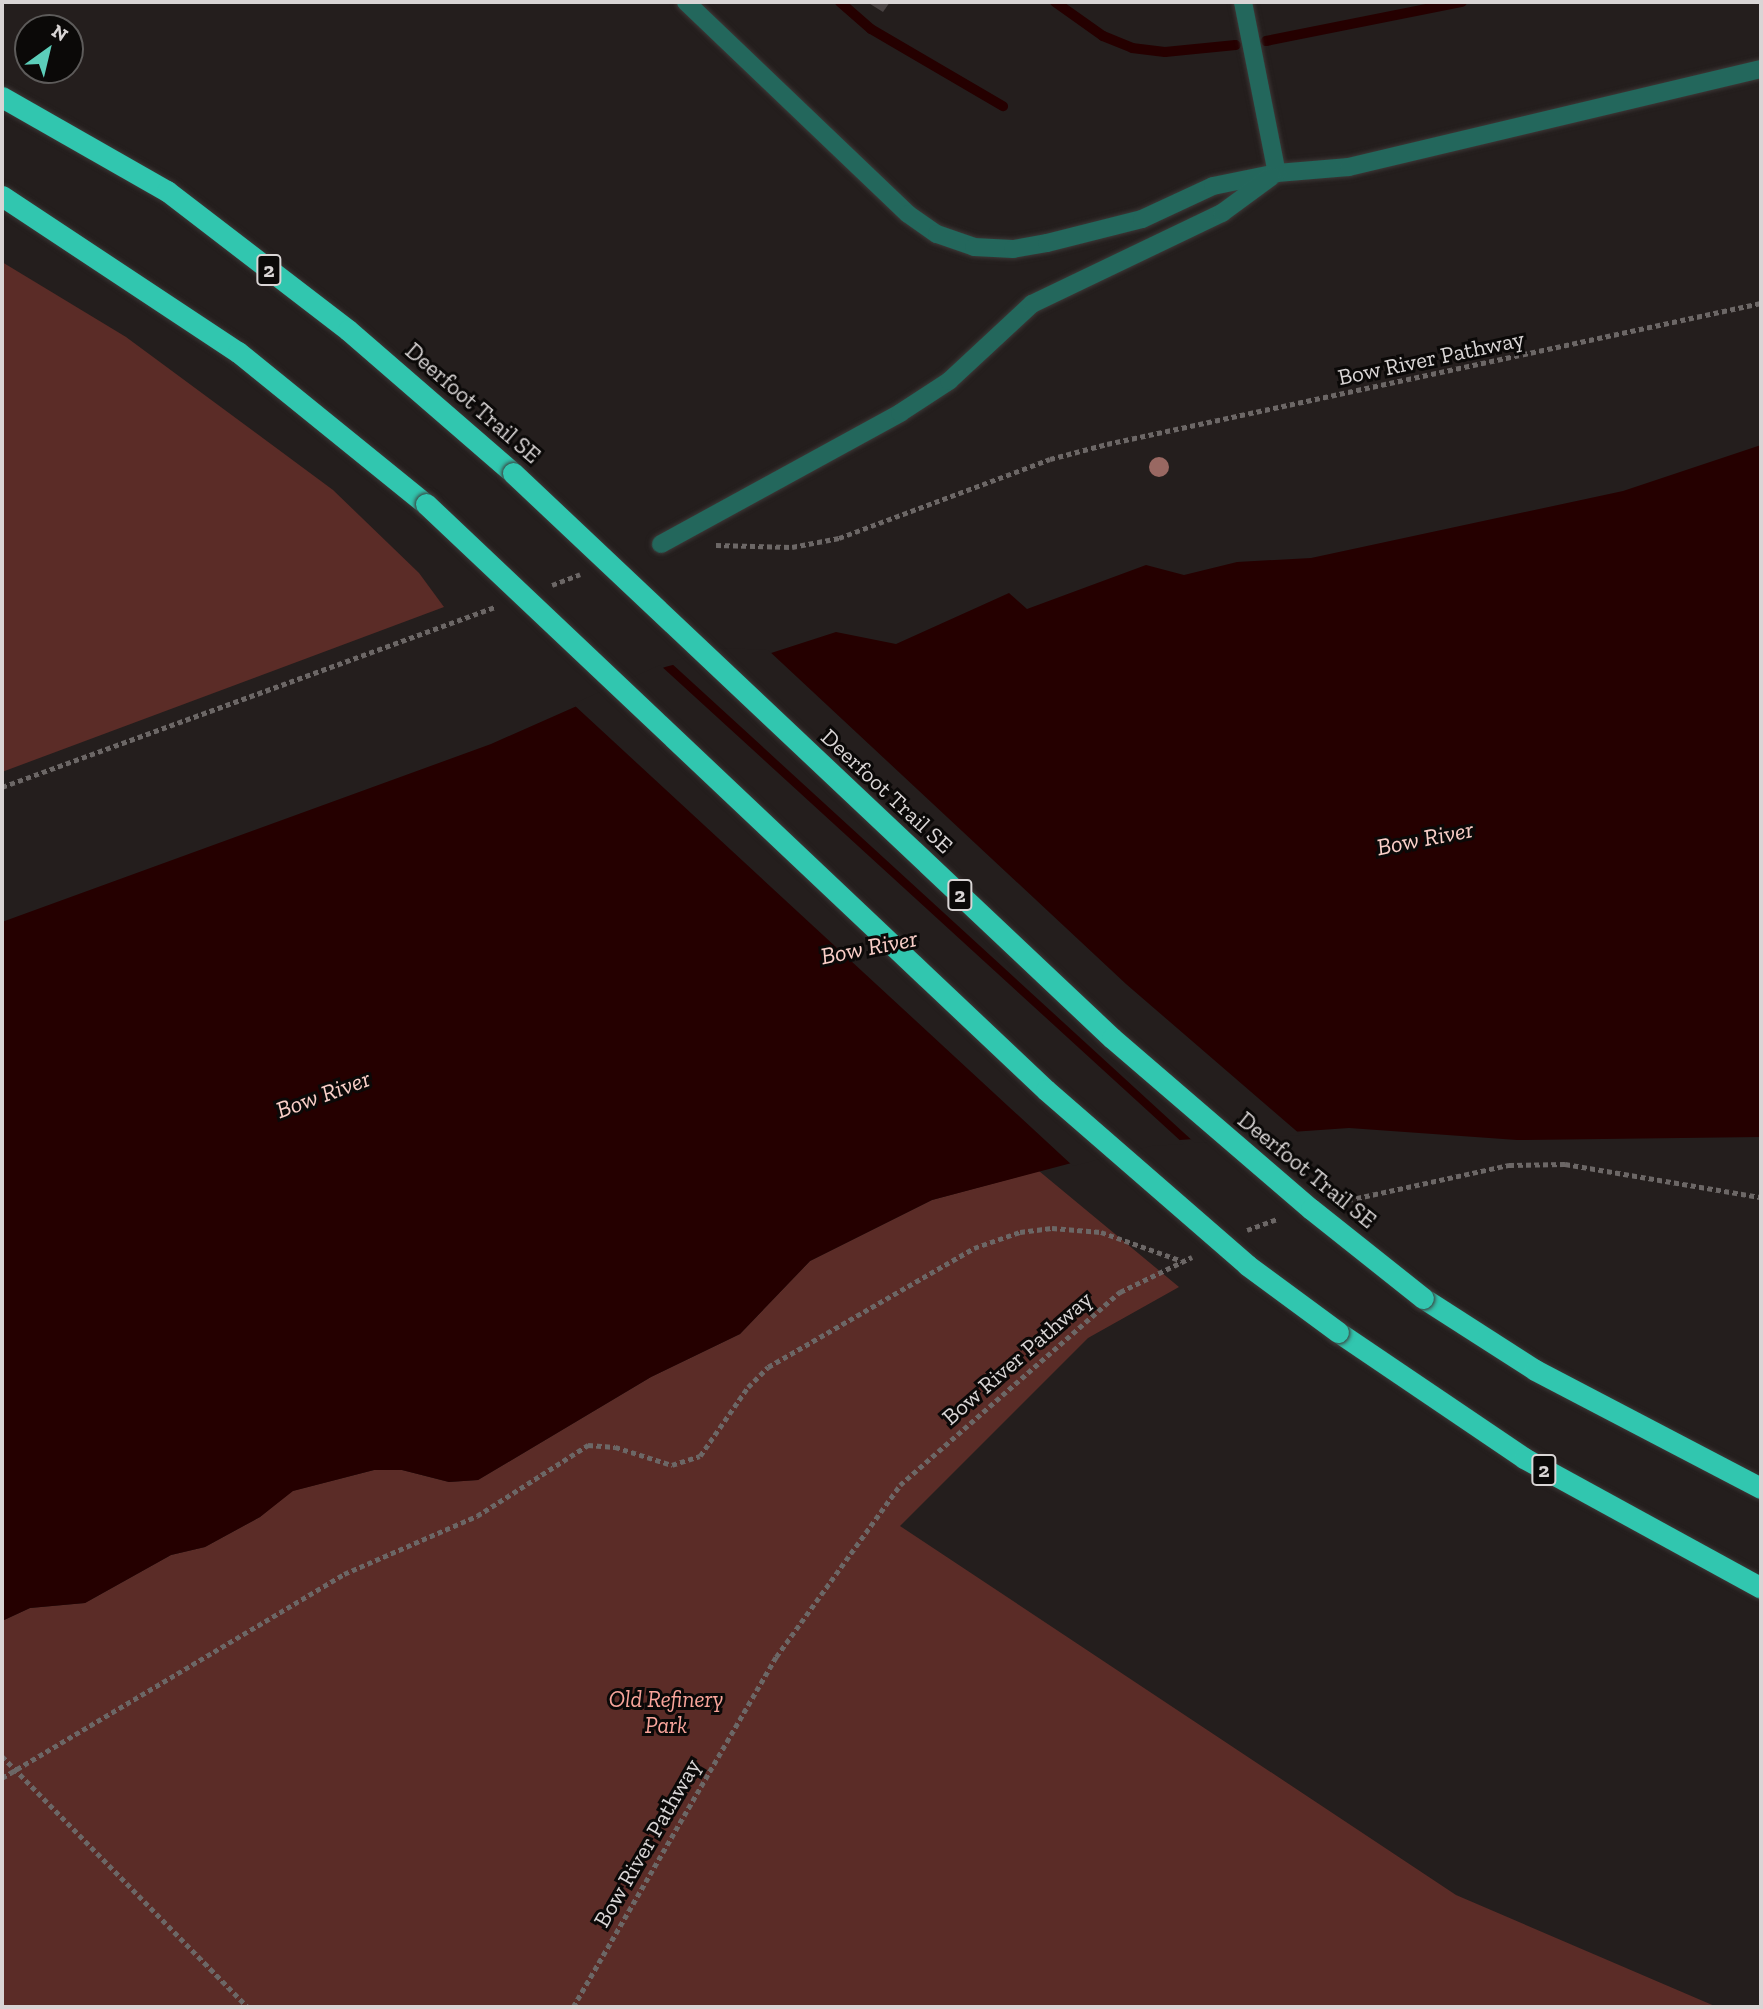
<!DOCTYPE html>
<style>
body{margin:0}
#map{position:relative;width:1763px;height:2009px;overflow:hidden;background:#241e1d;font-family:"Zilla Slab",serif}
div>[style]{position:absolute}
.green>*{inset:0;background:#5b2c27}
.water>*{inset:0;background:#250000}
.pier>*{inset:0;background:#241e1d}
.stream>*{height:10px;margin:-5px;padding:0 5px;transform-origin:5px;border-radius:5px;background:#250000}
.building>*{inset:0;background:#494242}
.path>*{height:4.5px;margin-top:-2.25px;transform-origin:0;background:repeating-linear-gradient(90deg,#6c6766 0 5px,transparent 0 8.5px)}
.roads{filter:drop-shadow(0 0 2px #3d3837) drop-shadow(0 0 2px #3d3837)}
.minor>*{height:18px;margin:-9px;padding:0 9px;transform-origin:9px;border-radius:9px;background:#23675c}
.highway>*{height:21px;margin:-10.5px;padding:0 10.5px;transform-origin:10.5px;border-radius:10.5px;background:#31c6af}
.bridges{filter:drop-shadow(0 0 2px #3d3837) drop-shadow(0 0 2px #3d3837)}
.highway-bridge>*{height:21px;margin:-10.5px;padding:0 10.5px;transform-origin:10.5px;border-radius:10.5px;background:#31c6af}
.trees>*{width:20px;height:20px;margin:-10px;border-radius:50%;background:#996862}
span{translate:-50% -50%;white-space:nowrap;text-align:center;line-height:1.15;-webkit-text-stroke:6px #0b0908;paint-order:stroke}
.shield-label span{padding:2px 5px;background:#0b0908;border:2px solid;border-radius:5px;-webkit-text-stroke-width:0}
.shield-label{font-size:21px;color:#d9d5d5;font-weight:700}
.street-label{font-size:23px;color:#d9d5d5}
.park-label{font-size:23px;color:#f9a59b;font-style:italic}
.water-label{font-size:24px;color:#facfc8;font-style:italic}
.frame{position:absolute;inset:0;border:4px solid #d9d5d5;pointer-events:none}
.north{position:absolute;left:14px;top:14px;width:70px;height:70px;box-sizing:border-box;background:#0b0908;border:2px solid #5d5b5a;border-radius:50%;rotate:34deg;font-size:19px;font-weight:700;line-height:28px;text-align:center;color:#d9d5d5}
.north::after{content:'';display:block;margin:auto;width:24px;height:32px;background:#5cceba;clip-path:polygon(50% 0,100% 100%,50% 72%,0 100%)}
</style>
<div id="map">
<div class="green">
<i style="clip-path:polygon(2px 262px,126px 337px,333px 490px,419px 573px,444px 607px,2px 772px)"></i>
<i style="clip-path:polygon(1039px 1171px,1179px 1287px,1088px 1338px,900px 1526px,1456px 1895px,1717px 2007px,2px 2007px,2px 1621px,30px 1608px,85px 1603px,171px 1555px,205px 1547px,260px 1517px,292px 1491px,374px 1470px,402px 1470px,449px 1482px,478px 1480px,651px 1377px,740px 1334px,810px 1261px,932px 1200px)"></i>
</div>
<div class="water">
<i style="clip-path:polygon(1761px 445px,1761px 1137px,1517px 1140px,1349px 1128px,1151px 1142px,932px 1200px,810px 1261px,740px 1334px,651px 1377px,478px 1480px,449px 1482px,402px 1470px,374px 1470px,293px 1491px,260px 1517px,205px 1547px,171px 1555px,85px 1603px,30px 1608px,2px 1621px,2px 922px,491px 744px,665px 667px,722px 652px,768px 654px,836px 632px,896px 644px,1009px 593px,1027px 609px,1146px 565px,1184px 575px,1237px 562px,1311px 558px,1623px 491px)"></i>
</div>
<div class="pier">
<i style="clip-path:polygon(721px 648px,768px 650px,1126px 984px,1301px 1135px,1195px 1143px,670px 662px)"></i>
<i style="clip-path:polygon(660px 665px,1184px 1144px,1151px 1146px,1073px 1166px,573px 704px)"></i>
</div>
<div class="stream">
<i style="left:840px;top:2px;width:41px;rotate:41.1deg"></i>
<i style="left:871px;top:29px;width:153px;rotate:30.3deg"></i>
<i style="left:1055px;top:2px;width:59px;rotate:35.3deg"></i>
<i style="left:1103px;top:36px;width:31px;rotate:22deg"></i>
<i style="left:1132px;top:48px;width:33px;rotate:7deg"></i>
<i style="left:1165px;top:52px;width:71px;rotate:-5.6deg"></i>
<i style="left:1266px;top:41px;width:200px;rotate:-11.3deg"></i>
</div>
<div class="building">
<i style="clip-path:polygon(867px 2px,890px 2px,883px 12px)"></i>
</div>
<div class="path">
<i style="left:716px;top:545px;width:76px;rotate:1.5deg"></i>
<i style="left:792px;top:547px;width:48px;rotate:-10.8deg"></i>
<i style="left:839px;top:538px;width:225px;rotate:-20.5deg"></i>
<i style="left:1050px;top:459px;width:59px;rotate:-14.7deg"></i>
<i style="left:1107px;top:444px;width:669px;rotate:-12.17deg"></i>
<i style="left:552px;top:585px;width:30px;rotate:-21deg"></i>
<i style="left:2px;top:787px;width:525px;rotate:-20.06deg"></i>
<i style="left:1348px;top:1200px;width:165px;rotate:-12.3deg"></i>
<i style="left:1509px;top:1165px;width:56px;rotate:-1deg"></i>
<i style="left:1565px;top:1164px;width:199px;rotate:9.6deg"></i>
<i style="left:1247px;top:1230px;width:33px;rotate:-20deg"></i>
<i style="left:2px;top:1756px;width:351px;rotate:45.6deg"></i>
<i style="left:2px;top:1778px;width:398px;rotate:-30.8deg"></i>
<i style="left:344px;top:1574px;width:145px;rotate:-23.6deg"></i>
<i style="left:477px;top:1516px;width:132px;rotate:-32.6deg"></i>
<i style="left:588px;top:1445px;width:27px;rotate:4deg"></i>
<i style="left:615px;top:1447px;width:60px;rotate:17.5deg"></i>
<i style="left:672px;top:1465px;width:29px;rotate:-18deg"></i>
<i style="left:700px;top:1456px;width:84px;rotate:-55.2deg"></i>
<i style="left:748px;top:1387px;width:28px;rotate:-45deg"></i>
<i style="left:768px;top:1367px;width:238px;rotate:-30deg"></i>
<i style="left:974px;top:1248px;width:49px;rotate:-19.2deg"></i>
<i style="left:1020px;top:1232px;width:32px;rotate:-7deg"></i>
<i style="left:1052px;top:1228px;width:49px;rotate:4.7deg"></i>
<i style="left:1101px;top:1232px;width:86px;rotate:19.7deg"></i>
<i style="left:573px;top:2007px;width:405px;rotate:-59.9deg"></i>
<i style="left:776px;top:1657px;width:212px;rotate:-54.2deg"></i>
<i style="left:900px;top:1485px;width:293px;rotate:-41.3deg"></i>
<i style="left:1120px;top:1292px;width:80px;rotate:-25.9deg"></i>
</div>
<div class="roads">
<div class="minor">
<i style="left:686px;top:2px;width:307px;rotate:43.7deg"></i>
<i style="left:908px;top:214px;width:35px;rotate:35deg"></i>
<i style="left:937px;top:234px;width:39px;rotate:19deg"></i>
<i style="left:974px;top:247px;width:39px;rotate:3deg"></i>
<i style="left:1013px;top:249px;width:35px;rotate:-10deg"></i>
<i style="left:1047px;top:243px;width:98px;rotate:-14.2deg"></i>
<i style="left:1142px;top:219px;width:78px;rotate:-24.9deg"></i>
<i style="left:1213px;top:186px;width:65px;rotate:-11.5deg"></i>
<i style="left:1277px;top:173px;width:72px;rotate:-4.8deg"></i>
<i style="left:1349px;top:167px;width:423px;rotate:-13.4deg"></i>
<i style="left:1243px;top:2px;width:174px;rotate:78.8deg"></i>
<i style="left:661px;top:544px;width:273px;rotate:-28.7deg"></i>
<i style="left:900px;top:413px;width:59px;rotate:-33.1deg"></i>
<i style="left:949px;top:381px;width:113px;rotate:-42.9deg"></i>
<i style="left:1032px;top:304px;width:211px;rotate:-25.6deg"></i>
<i style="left:1222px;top:213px;width:61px;rotate:-36.3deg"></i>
</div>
<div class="highway">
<i style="left:2px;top:97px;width:190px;rotate:29.7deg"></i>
<i style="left:167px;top:191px;width:228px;rotate:37.5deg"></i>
<i style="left:348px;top:330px;width:218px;rotate:40.9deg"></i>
<i style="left:2px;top:196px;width:283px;rotate:33.5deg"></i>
<i style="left:238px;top:352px;width:242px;rotate:39deg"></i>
<i style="left:1423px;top:1298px;width:133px;rotate:32.7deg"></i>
<i style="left:1535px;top:1370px;width:255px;rotate:27.6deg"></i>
<i style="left:1338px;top:1332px;width:225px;rotate:34.1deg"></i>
<i style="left:1524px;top:1458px;width:270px;rotate:28.7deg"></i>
</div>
</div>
<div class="bridges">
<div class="highway-bridge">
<i style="left:513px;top:473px;width:823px;rotate:43.33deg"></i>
<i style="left:1112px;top:1038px;width:262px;rotate:40.7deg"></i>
<i style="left:1311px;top:1209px;width:143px;rotate:38.5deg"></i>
<i style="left:426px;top:504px;width:853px;rotate:43.39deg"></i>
<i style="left:1046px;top:1090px;width:267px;rotate:41deg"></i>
<i style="left:1247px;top:1265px;width:113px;rotate:36.4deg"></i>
</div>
</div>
<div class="trees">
<i style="left:1159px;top:467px"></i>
</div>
<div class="shield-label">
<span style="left:269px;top:270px">2</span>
<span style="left:960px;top:895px">2</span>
<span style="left:1544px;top:1470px">2</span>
</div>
<div class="street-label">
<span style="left:1431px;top:358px;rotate:-12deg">Bow River Pathway</span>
<span style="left:473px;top:403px;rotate:41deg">Deerfoot Trail SE</span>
<span style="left:887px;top:791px;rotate:43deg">Deerfoot Trail SE</span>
<span style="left:1307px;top:1170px;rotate:39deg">Deerfoot Trail SE</span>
<span style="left:1017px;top:1358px;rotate:-41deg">Bow River Pathway</span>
<span style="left:647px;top:1843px;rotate:-60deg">Bow River Pathway</span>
</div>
<div class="park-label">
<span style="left:666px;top:1712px">Old Refinery<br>Park</span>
</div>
<div class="water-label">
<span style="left:1425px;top:838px;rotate:-11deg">Bow River</span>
<span style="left:869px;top:947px;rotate:-11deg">Bow River</span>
<span style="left:323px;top:1094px;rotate:-20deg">Bow River</span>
</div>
<div class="frame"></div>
<div class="north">N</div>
</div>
